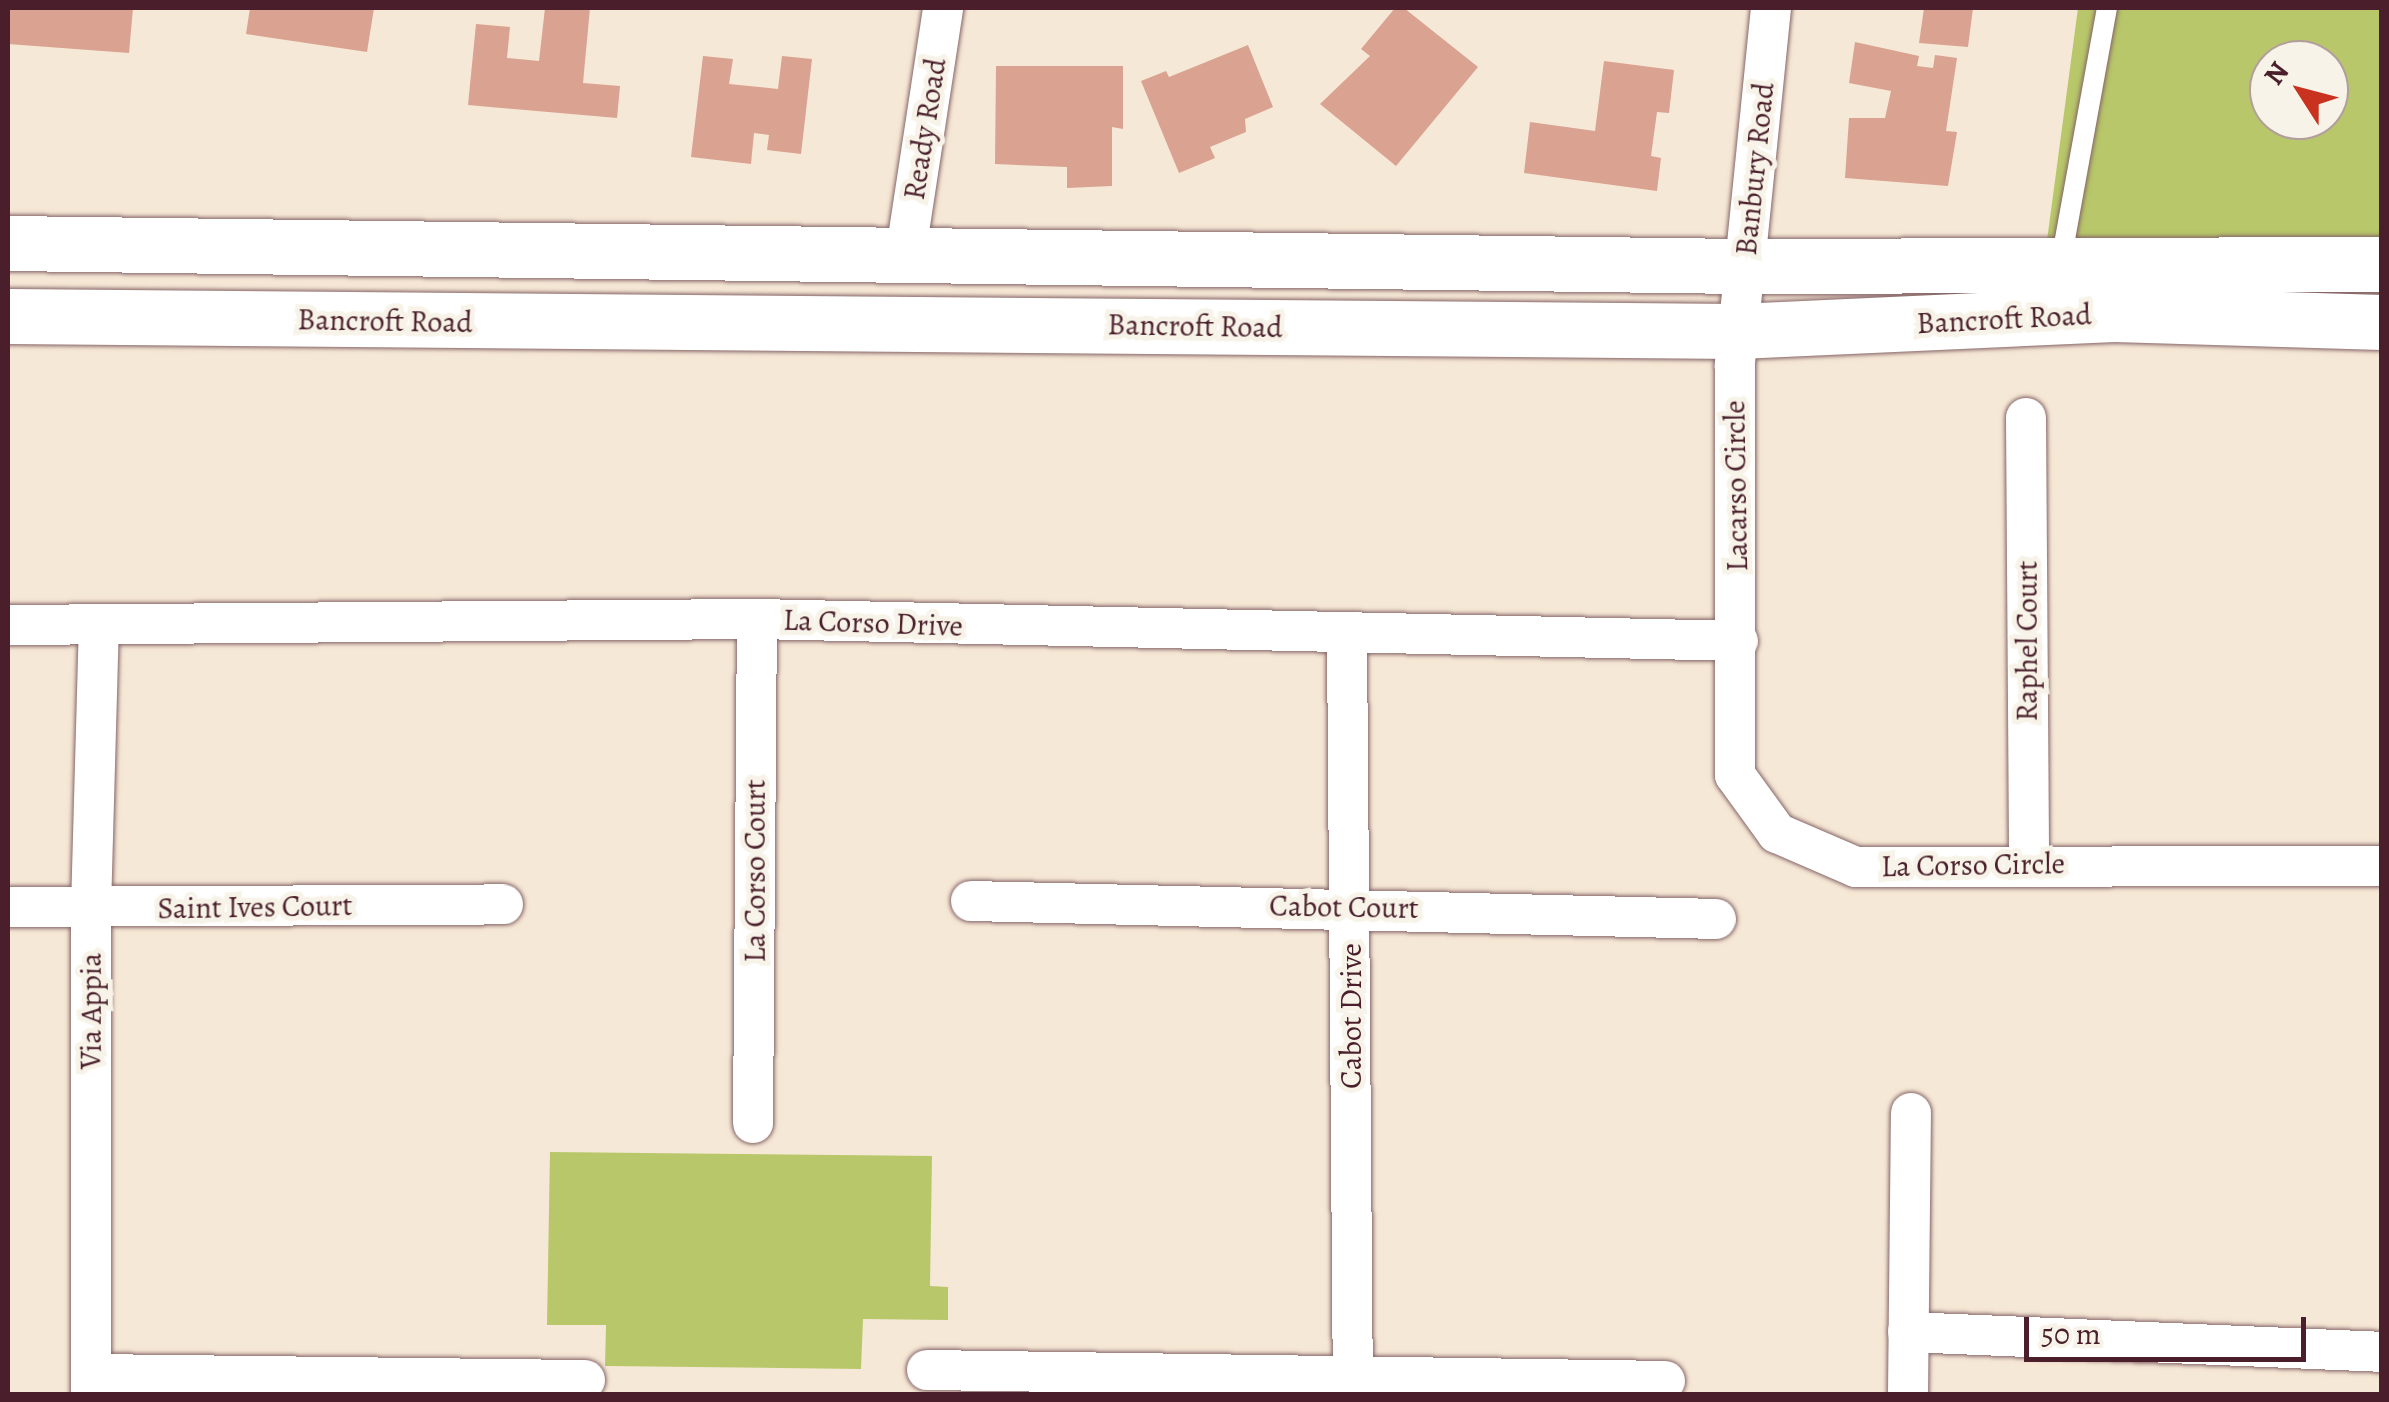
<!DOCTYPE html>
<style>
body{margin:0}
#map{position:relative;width:2389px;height:1402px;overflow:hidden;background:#f6e8d6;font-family:Alegreya,serif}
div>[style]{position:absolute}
.green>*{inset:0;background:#b7c769}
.building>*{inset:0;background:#d9a291}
.roads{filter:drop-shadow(0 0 2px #866567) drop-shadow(0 0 2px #866567)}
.lane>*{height:20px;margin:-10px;padding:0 10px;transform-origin:10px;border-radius:10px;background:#fff}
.street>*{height:40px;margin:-20px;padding:0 20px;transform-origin:20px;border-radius:20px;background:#fff}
.secondary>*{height:55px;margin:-27.5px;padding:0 27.5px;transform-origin:27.5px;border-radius:27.5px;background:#fff}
span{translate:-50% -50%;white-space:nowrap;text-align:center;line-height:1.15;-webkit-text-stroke:10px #f7f3e8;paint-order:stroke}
.street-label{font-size:30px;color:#4a1f2b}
.frame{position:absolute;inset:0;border:10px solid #4a1f2b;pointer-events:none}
.north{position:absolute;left:2249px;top:40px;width:100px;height:100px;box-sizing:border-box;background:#f7f3e8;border:2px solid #b29e9c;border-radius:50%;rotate:306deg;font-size:28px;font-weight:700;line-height:40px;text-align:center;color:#4a1f2b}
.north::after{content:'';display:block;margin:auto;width:35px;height:45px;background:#c8321e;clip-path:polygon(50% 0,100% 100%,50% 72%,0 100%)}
.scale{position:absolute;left:2024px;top:1317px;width:282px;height:45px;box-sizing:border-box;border:5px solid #4a1f2b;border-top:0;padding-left:12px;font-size:30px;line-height:35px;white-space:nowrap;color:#4a1f2b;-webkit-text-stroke:8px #f7f3e8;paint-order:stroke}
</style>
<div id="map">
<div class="green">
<i style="clip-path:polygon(evenodd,2078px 8px,2381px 8px,2381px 264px,2044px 263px,2078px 8px,2269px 60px,2329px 60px,2329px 120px,2269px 120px,2269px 60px)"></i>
<i style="clip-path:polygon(550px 1152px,932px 1156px,930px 1286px,948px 1287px,948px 1320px,863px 1319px,861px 1369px,605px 1366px,606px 1325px,547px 1325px)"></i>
</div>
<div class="building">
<i style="clip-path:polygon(8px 8px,133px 8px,129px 53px,8px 44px)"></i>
<i style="clip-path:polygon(250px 8px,374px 8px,367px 52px,246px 34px)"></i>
<i style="clip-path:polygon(545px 8px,590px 8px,583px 83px,620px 86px,617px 118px,468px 105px,476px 24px,510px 27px,507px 58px,539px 61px)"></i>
<i style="clip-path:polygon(1395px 8px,1404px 8px,1478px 67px,1396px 166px,1320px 104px,1370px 56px,1361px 49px)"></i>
<i style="clip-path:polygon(1924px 8px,1973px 8px,1968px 47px,1919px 43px)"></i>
<i style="clip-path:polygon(1855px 42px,1919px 56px,1917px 66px,1933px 68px,1935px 55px,1957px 58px,1946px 131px,1957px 132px,1948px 186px,1845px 178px,1849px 118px,1885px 118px,1891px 91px,1849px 83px)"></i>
<i style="clip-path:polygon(1248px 45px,1273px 107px,1245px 119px,1246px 132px,1210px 147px,1215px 158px,1179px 173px,1141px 81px,1166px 71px,1169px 77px)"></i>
<i style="clip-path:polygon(703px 56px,733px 59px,729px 84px,778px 89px,782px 56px,812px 59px,801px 154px,767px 150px,769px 135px,754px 133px,751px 164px,691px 157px)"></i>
<i style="clip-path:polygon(1604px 61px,1674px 70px,1669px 113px,1657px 112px,1651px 156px,1661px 158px,1657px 191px,1524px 173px,1530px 122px,1595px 131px)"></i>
<i style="clip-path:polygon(996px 66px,1123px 66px,1123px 129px,1112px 127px,1112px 186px,1067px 188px,1067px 167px,995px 164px)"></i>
</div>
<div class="roads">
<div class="lane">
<i style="left:2061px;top:261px;width:257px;rotate:-79.7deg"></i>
</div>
<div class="street">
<i style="left:1771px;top:8px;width:359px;rotate:95.8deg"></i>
<i style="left:1735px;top:365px;width:410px;rotate:90deg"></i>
<i style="left:1735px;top:775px;width:72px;rotate:54.1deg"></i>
<i style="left:1777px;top:833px;width:86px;rotate:23.3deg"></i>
<i style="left:1856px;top:867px;width:526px;rotate:-0.11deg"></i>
<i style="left:906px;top:251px;width:246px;rotate:-81.3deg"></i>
<i style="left:2026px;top:418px;width:445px;rotate:89.6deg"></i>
<i style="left:8px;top:625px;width:749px;rotate:-0.46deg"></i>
<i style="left:757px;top:619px;width:981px;rotate:1.28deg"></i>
<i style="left:1347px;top:637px;width:757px;rotate:89.55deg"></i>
<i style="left:971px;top:901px;width:745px;rotate:1.38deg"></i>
<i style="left:8px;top:907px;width:495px;rotate:-0.3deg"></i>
<i style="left:753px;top:1123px;width:504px;rotate:-89.55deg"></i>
<i style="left:1908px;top:1332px;width:474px;rotate:2.4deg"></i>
<i style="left:927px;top:1370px;width:738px;rotate:0.85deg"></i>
<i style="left:91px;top:1374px;width:494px;rotate:0.7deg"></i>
<i style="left:91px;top:1394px;width:486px;rotate:-90deg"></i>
<i style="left:91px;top:908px;width:281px;rotate:-88.4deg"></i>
<i style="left:1908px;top:1394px;width:281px;rotate:-89.4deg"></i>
</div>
<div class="secondary">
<i style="left:8px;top:243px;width:1737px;rotate:0.76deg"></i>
<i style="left:1745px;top:266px;width:637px;rotate:-0.18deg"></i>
<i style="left:8px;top:316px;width:1730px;rotate:0.5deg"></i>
<i style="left:1738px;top:331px;width:376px;rotate:-2.6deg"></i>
<i style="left:2114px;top:314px;width:268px;rotate:1.7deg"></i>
</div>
</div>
<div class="street-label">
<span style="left:925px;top:129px;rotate:-81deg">Ready Road</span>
<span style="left:1755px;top:169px;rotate:-84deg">Banbury Road</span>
<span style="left:2004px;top:319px;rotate:-3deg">Bancroft Road</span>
<span style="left:385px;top:321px;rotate:1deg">Bancroft Road</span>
<span style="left:1195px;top:326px;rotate:1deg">Bancroft Road</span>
<span style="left:1736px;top:486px;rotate:-91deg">Lacarso Circle</span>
<span style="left:873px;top:623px;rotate:2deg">La Corso Drive</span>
<span style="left:2027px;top:641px;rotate:-90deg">Raphel Court</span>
<span style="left:1973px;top:865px;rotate:-1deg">La Corso Circle</span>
<span style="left:755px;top:871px;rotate:-90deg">La Corso Court</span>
<span style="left:255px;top:907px;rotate:-1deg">Saint Ives Court</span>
<span style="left:1344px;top:907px;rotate:1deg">Cabot Court</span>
<span style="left:91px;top:1011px;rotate:-90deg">Via Appia</span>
<span style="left:1351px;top:1016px;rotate:-90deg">Cabot Drive</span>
</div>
<div class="frame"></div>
<div class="north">N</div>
<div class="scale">50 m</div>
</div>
